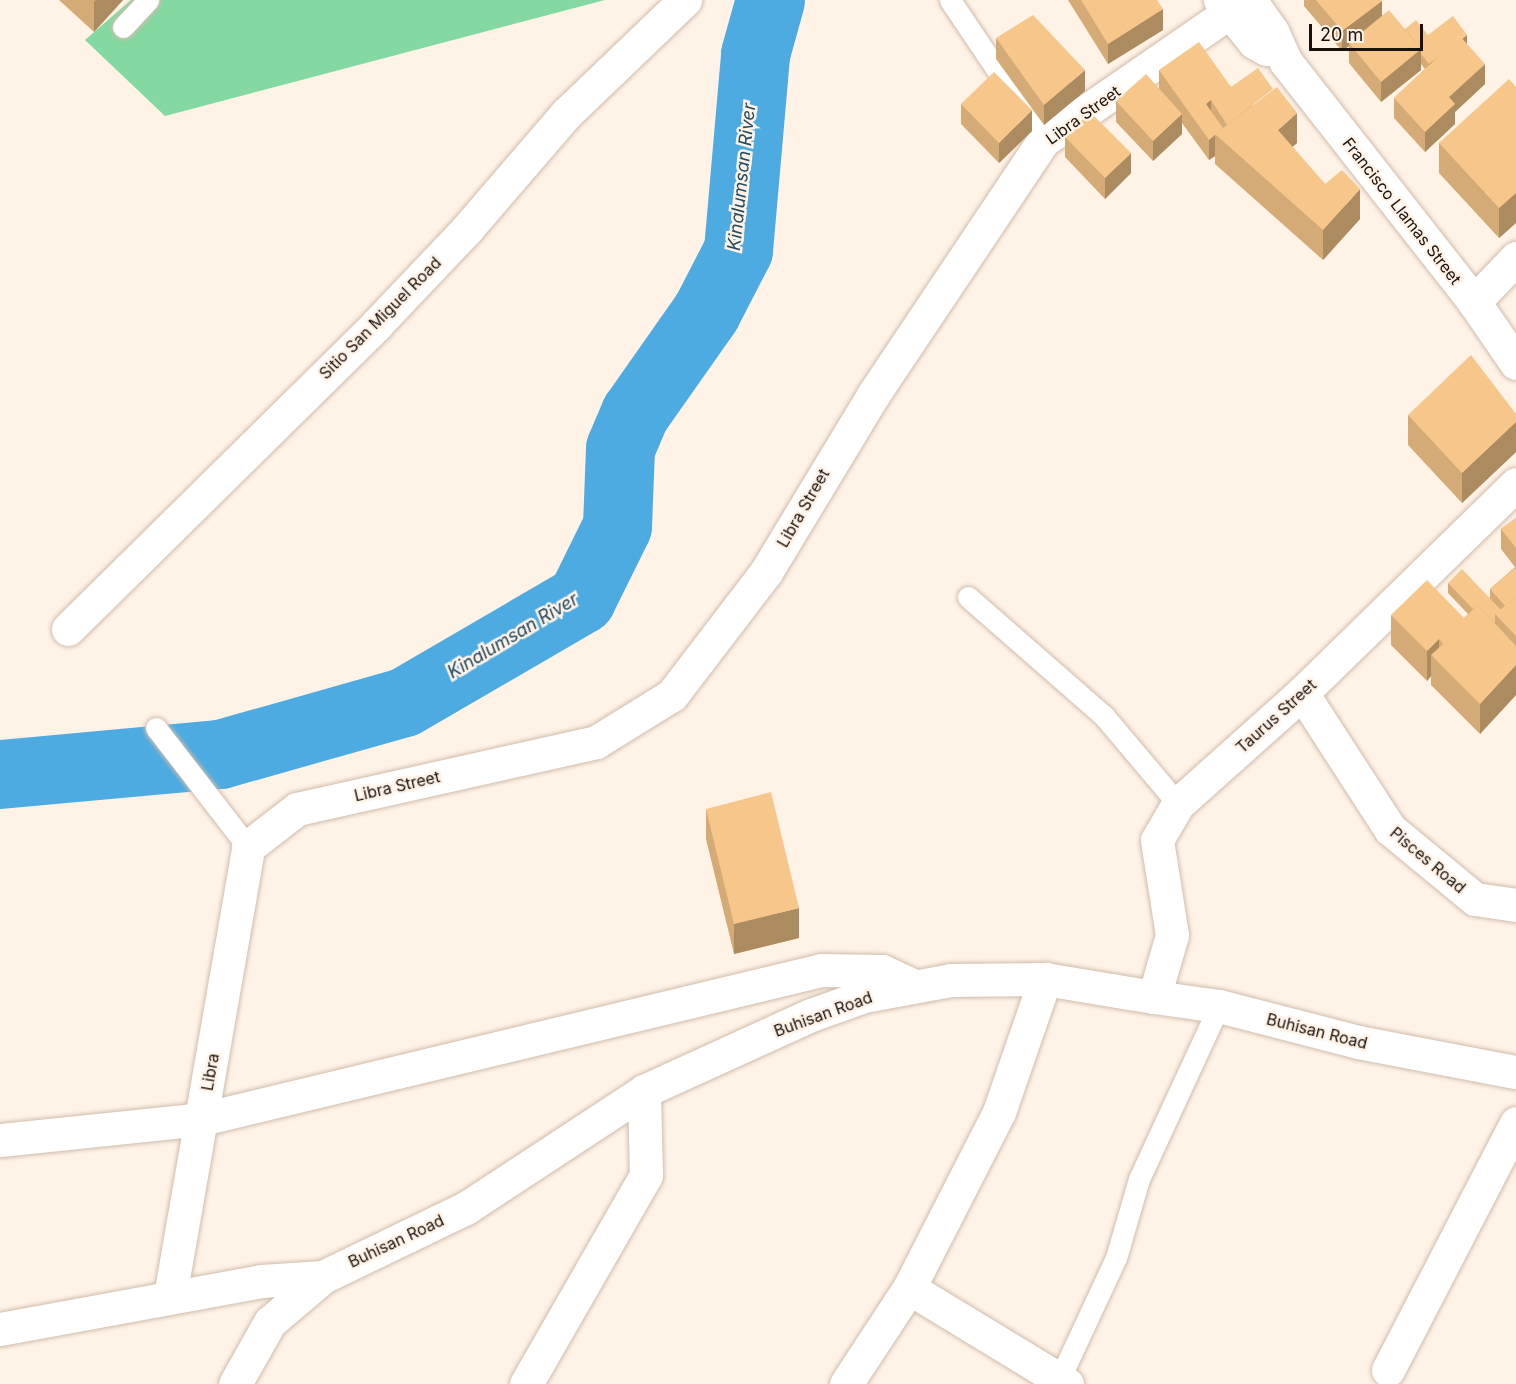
<!DOCTYPE html>
<style>
body{margin:0}
#map{position:relative;width:1516px;height:1384px;overflow:hidden;background:#fff3e8;font-family:Inter,sans-serif}
div>[style]{position:absolute}
.green>*{inset:0;background:#83d9a1}
.river>*{height:69px;margin:-34.5px;padding:0 34.5px;transform-origin:34.5px;border-radius:34.5px;background:#4dabe1}
.roads{filter:drop-shadow(0 0 2px #d0bdac) drop-shadow(0 0 2px #d0bdac)}
.service>*{height:21px;margin:-10.5px;padding:0 10.5px;transform-origin:10.5px;border-radius:10.5px;background:#fff}
.minor>*{height:33px;margin:-16.5px;padding:0 16.5px;transform-origin:16.5px;border-radius:16.5px;background:#fff}
.tertiary>*{height:33px;margin:-16.5px;padding:0 16.5px;transform-origin:16.5px;border-radius:16.5px;background:#fff}
.secondary>*{height:33px;margin:-16.5px;padding:0 16.5px;transform-origin:16.5px;border-radius:16.5px;background:#fff}
.wall>*{inset:0;background:#d4aa77}
.shaded-wall>*{inset:0;background:#ad8b61}
.building>*{inset:0;background:#f7c68a}
span{translate:-50% -50%;white-space:nowrap;text-align:center;line-height:1.15;-webkit-text-stroke:5px #fff3e8;paint-order:stroke}
.street-label{font-size:16px;color:#19120c}
.water-label{font-size:18px;color:#224a61;font-style:italic}
.scale{position:absolute;left:1309px;top:24px;width:114px;height:27px;box-sizing:border-box;border:3px solid #19120c;border-top:0;padding-left:8px;font-size:18px;line-height:21px;white-space:nowrap;color:#19120c;-webkit-text-stroke:4px #fff3e8;paint-order:stroke}
</style>
<div id="map">
<div class="green">
<i style="clip-path:polygon(131px 0,605px 0,165px 116px,85px 40px)"></i>
</div>
<div class="river">
<i style="left:0;top:774px;width:221px;rotate:-5.2deg"></i>
<i style="left:220px;top:754px;width:191px;rotate:-15.8deg"></i>
<i style="left:404px;top:702px;width:205px;rotate:-30.2deg"></i>
<i style="left:581px;top:599px;width:81px;rotate:-63.7deg"></i>
<i style="left:617px;top:526px;width:78px;rotate:-87.8deg"></i>
<i style="left:620px;top:448px;width:38px;rotate:-67deg"></i>
<i style="left:635px;top:413px;width:123px;rotate:-54.9deg"></i>
<i style="left:706px;top:312px;width:70px;rotate:-62.7deg"></i>
<i style="left:738px;top:250px;width:197px;rotate:-85deg"></i>
<i style="left:755px;top:54px;width:56px;rotate:-74.5deg"></i>
</div>
<div class="roads">
<div class="service">
<i style="left:950px;top:0;width:169px;rotate:56.1deg"></i>
<i style="left:123px;top:27px;width:37px;rotate:-47deg"></i>
<i style="left:968px;top:597px;width:181px;rotate:41.2deg"></i>
<i style="left:1104px;top:716px;width:115px;rotate:49.9deg"></i>
<i style="left:156px;top:728px;width:150px;rotate:52.3deg"></i>
<i style="left:1059px;top:1380px;width:135px;rotate:-65deg"></i>
<i style="left:1116px;top:1258px;width:82px;rotate:-73.8deg"></i>
<i style="left:1139px;top:1179px;width:191px;rotate:-65.2deg"></i>
</div>
<div class="minor">
<i style="left:1474px;top:302px;width:61px;rotate:-46.3deg"></i>
<i style="left:68px;top:629px;width:434px;rotate:-44.6deg"></i>
<i style="left:377px;top:324px;width:131px;rotate:-46.5deg"></i>
<i style="left:467px;top:229px;width:152px;rotate:-49.3deg"></i>
<i style="left:566px;top:114px;width:165px;rotate:-43.8deg"></i>
<i style="left:1302px;top:693px;width:162px;rotate:57.1deg"></i>
<i style="left:1390px;top:829px;width:110px;rotate:39.5deg"></i>
<i style="left:1475px;top:899px;width:41px;rotate:8.3deg"></i>
<i style="left:1154px;top:997px;width:66px;rotate:7.9deg"></i>
<i style="left:1219px;top:1006px;width:144px;rotate:14.5deg"></i>
<i style="left:1358px;top:1042px;width:161px;rotate:10.8deg"></i>
<i style="left:0;top:1140px;width:203px;rotate:-5.9deg"></i>
<i style="left:202px;top:1119px;width:637px;rotate:-13.53deg"></i>
<i style="left:821px;top:970px;width:61px;rotate:0.9deg"></i>
<i style="left:882px;top:971px;width:35px;rotate:25deg"></i>
<i style="left:909px;top:1288px;width:185px;rotate:31.3deg"></i>
<i style="left:170px;top:1296px;width:456px;rotate:-80.1deg"></i>
<i style="left:248px;top:847px;width:62px;rotate:-37.8deg"></i>
<i style="left:297px;top:809px;width:306px;rotate:-12.6deg"></i>
<i style="left:596px;top:742px;width:89px;rotate:-31.7deg"></i>
<i style="left:672px;top:695px;width:155px;rotate:-52.6deg"></i>
<i style="left:766px;top:572px;width:207px;rotate:-58.8deg"></i>
<i style="left:873px;top:395px;width:307px;rotate:-56.2deg"></i>
<i style="left:1044px;top:140px;width:247px;rotate:-34.6deg"></i>
<i style="left:0;top:1329px;width:265px;rotate:-10.4deg"></i>
<i style="left:261px;top:1281px;width:62px;rotate:-3.7deg"></i>
<i style="left:1388px;top:1370px;width:278px;rotate:-62.6deg"></i>
<i style="left:526px;top:1384px;width:241px;rotate:-60.1deg"></i>
<i style="left:646px;top:1175px;width:84px;rotate:-91.4deg"></i>
<i style="left:846px;top:1384px;width:115px;rotate:-56.7deg"></i>
<i style="left:909px;top:1288px;width:198px;rotate:-62.9deg"></i>
<i style="left:999px;top:1112px;width:141px;rotate:-70.9deg"></i>
</div>
<div class="tertiary">
<i style="left:235px;top:1384px;width:71px;rotate:-60.6deg"></i>
<i style="left:270px;top:1322px;width:70px;rotate:-40.3deg"></i>
<i style="left:323px;top:1277px;width:159px;rotate:-25.8deg"></i>
<i style="left:466px;top:1208px;width:213px;rotate:-33.3deg"></i>
<i style="left:644px;top:1091px;width:183px;rotate:-24.5deg"></i>
<i style="left:811px;top:1015px;width:56px;rotate:-19.7deg"></i>
<i style="left:864px;top:996px;width:88px;rotate:-10.4deg"></i>
<i style="left:951px;top:980px;width:94px;rotate:-0.6deg"></i>
<i style="left:1045px;top:979px;width:110px;rotate:9.4deg"></i>
<i style="left:1154px;top:997px;width:65px;rotate:-73.8deg"></i>
<i style="left:1172px;top:935px;width:96px;rotate:-99deg"></i>
<i style="left:1157px;top:840px;width:42px;rotate:-59.7deg"></i>
<i style="left:1178px;top:804px;width:166px;rotate:-41.8deg"></i>
<i style="left:1302px;top:693px;width:299px;rotate:-44.3deg"></i>
</div>
<div class="secondary">
<i style="left:1220px;top:0;width:54px;rotate:51deg"></i>
<i style="left:1254px;top:42px;width:14px;rotate:30deg"></i>
<i style="left:1250px;top:0;width:38px;rotate:55deg"></i>
<i style="left:1272px;top:31px;width:34px;rotate:66deg"></i>
<i style="left:1286px;top:62px;width:305px;rotate:51.9deg"></i>
<i style="left:1474px;top:302px;width:74px;rotate:55.5deg"></i>
</div>
</div>
<div class="wall">
<i style="clip-path:polygon(59px 0,123px 0,94px 32px)"></i>
<i style="clip-path:polygon(1068px 0,1157px 0,1163px 30px,1108px 64px)"></i>
<i style="clip-path:polygon(1304px 0,1381px 0,1382px 15px,1405px 29px,1428px 35px,1467px 44px,1485px 84px,1455px 112px,1455px 124px,1425px 152px,1394px 118px,1394px 98px,1425px 69px,1421px 64px,1421px 70px,1381px 102px,1349px 63px,1349px 46px,1342px 51px,1304px 6px)"></i>
<i style="clip-path:polygon(996px 38px,1085px 91px,1044px 125px,996px 59px)"></i>
<i style="clip-path:polygon(1159px 70px,1231px 87px,1297px 143px,1292px 147px,1325px 184px,1360px 219px,1323px 260px,1215px 164px,1215px 156px,1209px 160px,1182px 123px,1182px 134px,1153px 161px,1116px 122px,1116px 101px,1159px 89px)"></i>
<i style="clip-path:polygon(1516px 87px,1516px 223px,1499px 238px,1439px 173px,1439px 143px)"></i>
<i style="clip-path:polygon(961px 104px,1032px 131px,999px 163px,961px 124px)"></i>
<i style="clip-path:polygon(1065px 137px,1131px 173px,1105px 199px,1065px 157px)"></i>
<i style="clip-path:polygon(1516px 414px,1516px 452px,1462px 503px,1408px 445px,1408px 415px)"></i>
<i style="clip-path:polygon(1516px 518px,1516px 695px,1480px 734px,1431px 685px,1431px 676px,1427px 681px,1391px 645px,1391px 615px,1464px 618px,1468px 614px,1448px 593px,1448px 583px,1490px 599px,1490px 589px,1515px 567px,1501px 549px,1501px 529px)"></i>
<i style="clip-path:polygon(706px 809px,799px 938px,734px 954px,706px 839px)"></i>
</div>
<div class="shaded-wall">
<i style="clip-path:polygon(96px 0,123px 0,94px 32px,94px 2px)"></i>
<i style="clip-path:polygon(1382px 1px,1382px 22px,1349px 43px,1349px 46px,1342px 51px,1342px 31px)"></i>
<i style="clip-path:polygon(1163px 9px,1163px 30px,1108px 64px,1108px 44px)"></i>
<i style="clip-path:polygon(1467px 35px,1467px 45px,1429px 74px,1429px 64px)"></i>
<i style="clip-path:polygon(1421px 49px,1421px 70px,1381px 102px,1381px 82px)"></i>
<i style="clip-path:polygon(1485px 64px,1485px 84px,1455px 112px,1455px 124px,1425px 152px,1425px 132px,1449px 97px)"></i>
<i style="clip-path:polygon(1085px 70px,1085px 91px,1044px 125px,1044px 105px)"></i>
<i style="clip-path:polygon(1211px 100px,1211px 121px,1206px 104px)"></i>
<i style="clip-path:polygon(1032px 110px,1032px 131px,999px 163px,999px 143px)"></i>
<i style="clip-path:polygon(1297px 113px,1297px 143px,1278px 160px,1278px 130px)"></i>
<i style="clip-path:polygon(1182px 114px,1182px 134px,1153px 161px,1153px 141px)"></i>
<i style="clip-path:polygon(1215px 135px,1215px 156px,1209px 160px,1209px 140px)"></i>
<i style="clip-path:polygon(1131px 153px,1131px 173px,1105px 199px,1105px 178px)"></i>
<i style="clip-path:polygon(1360px 189px,1360px 219px,1323px 260px,1323px 230px)"></i>
<i style="clip-path:polygon(1516px 193px,1516px 223px,1499px 238px,1499px 208px)"></i>
<i style="clip-path:polygon(1516px 422px,1516px 452px,1462px 503px,1462px 473px)"></i>
<i style="clip-path:polygon(1439px 639px,1439px 663px,1431px 655px,1431px 676px,1427px 681px,1427px 651px)"></i>
<i style="clip-path:polygon(1516px 665px,1516px 695px,1480px 734px,1480px 704px)"></i>
<i style="clip-path:polygon(799px 908px,799px 938px,734px 954px,734px 924px)"></i>
</div>
<div class="building">
<i style="clip-path:polygon(1081px 0,1157px 0,1163px 9px,1108px 44px)"></i>
<i style="clip-path:polygon(1316px 0,1381px 0,1382px 1px,1342px 31px)"></i>
<i style="clip-path:polygon(1389px 10px,1421px 49px,1381px 82px,1349px 43px)"></i>
<i style="clip-path:polygon(1033px 15px,1085px 70px,1044px 105px,996px 38px)"></i>
<i style="clip-path:polygon(1453px 16px,1467px 35px,1462px 39px,1460px 36px,1439px 56px,1429px 64px,1421px 54px,1421px 49px,1405px 29px,1416px 20px,1428px 35px)"></i>
<i style="clip-path:polygon(1460px 36px,1485px 64px,1449px 97px,1455px 104px,1425px 132px,1394px 98px)"></i>
<i style="clip-path:polygon(1199px 42px,1231px 87px,1258px 68px,1273px 89px,1227px 125px,1211px 100px,1206px 104px,1223px 128px,1209px 140px,1159px 70px)"></i>
<i style="clip-path:polygon(994px 72px,1032px 110px,999px 143px,961px 104px)"></i>
<i style="clip-path:polygon(1146px 74px,1182px 114px,1153px 141px,1116px 101px)"></i>
<i style="clip-path:polygon(1509px 79px,1516px 87px,1516px 193px,1499px 208px,1439px 143px)"></i>
<i style="clip-path:polygon(1277px 87px,1297px 113px,1278px 130px,1325px 184px,1342px 170px,1360px 189px,1323px 230px,1215px 134px)"></i>
<i style="clip-path:polygon(1090px 112px,1131px 153px,1105px 178px,1065px 137px)"></i>
<i style="clip-path:polygon(1471px 355px,1516px 414px,1516px 422px,1462px 473px,1408px 415px)"></i>
<i style="clip-path:polygon(1516px 518px,1516px 548px,1501px 529px)"></i>
<i style="clip-path:polygon(1516px 567px,1516px 597px,1505px 606px,1490px 589px)"></i>
<i style="clip-path:polygon(1462px 569px,1501px 610px,1495px 614px,1495px 623px,1478px 605px,1473px 609px,1448px 583px)"></i>
<i style="clip-path:polygon(1427px 580px,1464px 618px,1478px 605px,1516px 646px,1516px 665px,1480px 704px,1431px 655px,1443px 644px,1439px 639px,1427px 651px,1391px 615px)"></i>
<i style="clip-path:polygon(1516px 597px,1516px 636px,1495px 614px)"></i>
<i style="clip-path:polygon(771px 792px,799px 908px,734px 924px,706px 809px)"></i>
</div>
<div class="street-label">
<span style="left:1083px;top:115px;rotate:-36deg">Libra Street</span>
<span style="left:1402px;top:211px;rotate:52deg">Francisco Llamas Street</span>
<span style="left:380px;top:318px;rotate:-45deg">Sitio San Miguel Road</span>
<span style="left:803px;top:508px;rotate:-60deg">Libra Street</span>
<span style="left:1276px;top:716px;rotate:-42deg">Taurus Street</span>
<span style="left:397px;top:786px;rotate:-13deg">Libra Street</span>
<span style="left:1428px;top:860px;rotate:40deg">Pisces Road</span>
<span style="left:823px;top:1014px;rotate:-20deg">Buhisan Road</span>
<span style="left:1317px;top:1031px;rotate:14deg">Buhisan Road</span>
<span style="left:210px;top:1072px;rotate:-80deg">Libra</span>
<span style="left:396px;top:1241px;rotate:-25deg">Buhisan Road</span>
</div>
<div class="water-label">
<span style="left:742px;top:177px;rotate:-84deg">Kinalumsan River</span>
<span style="left:513px;top:636px;rotate:-31deg">Kinalumsan River</span>
</div>
<div class="scale">20 m</div>
</div>
